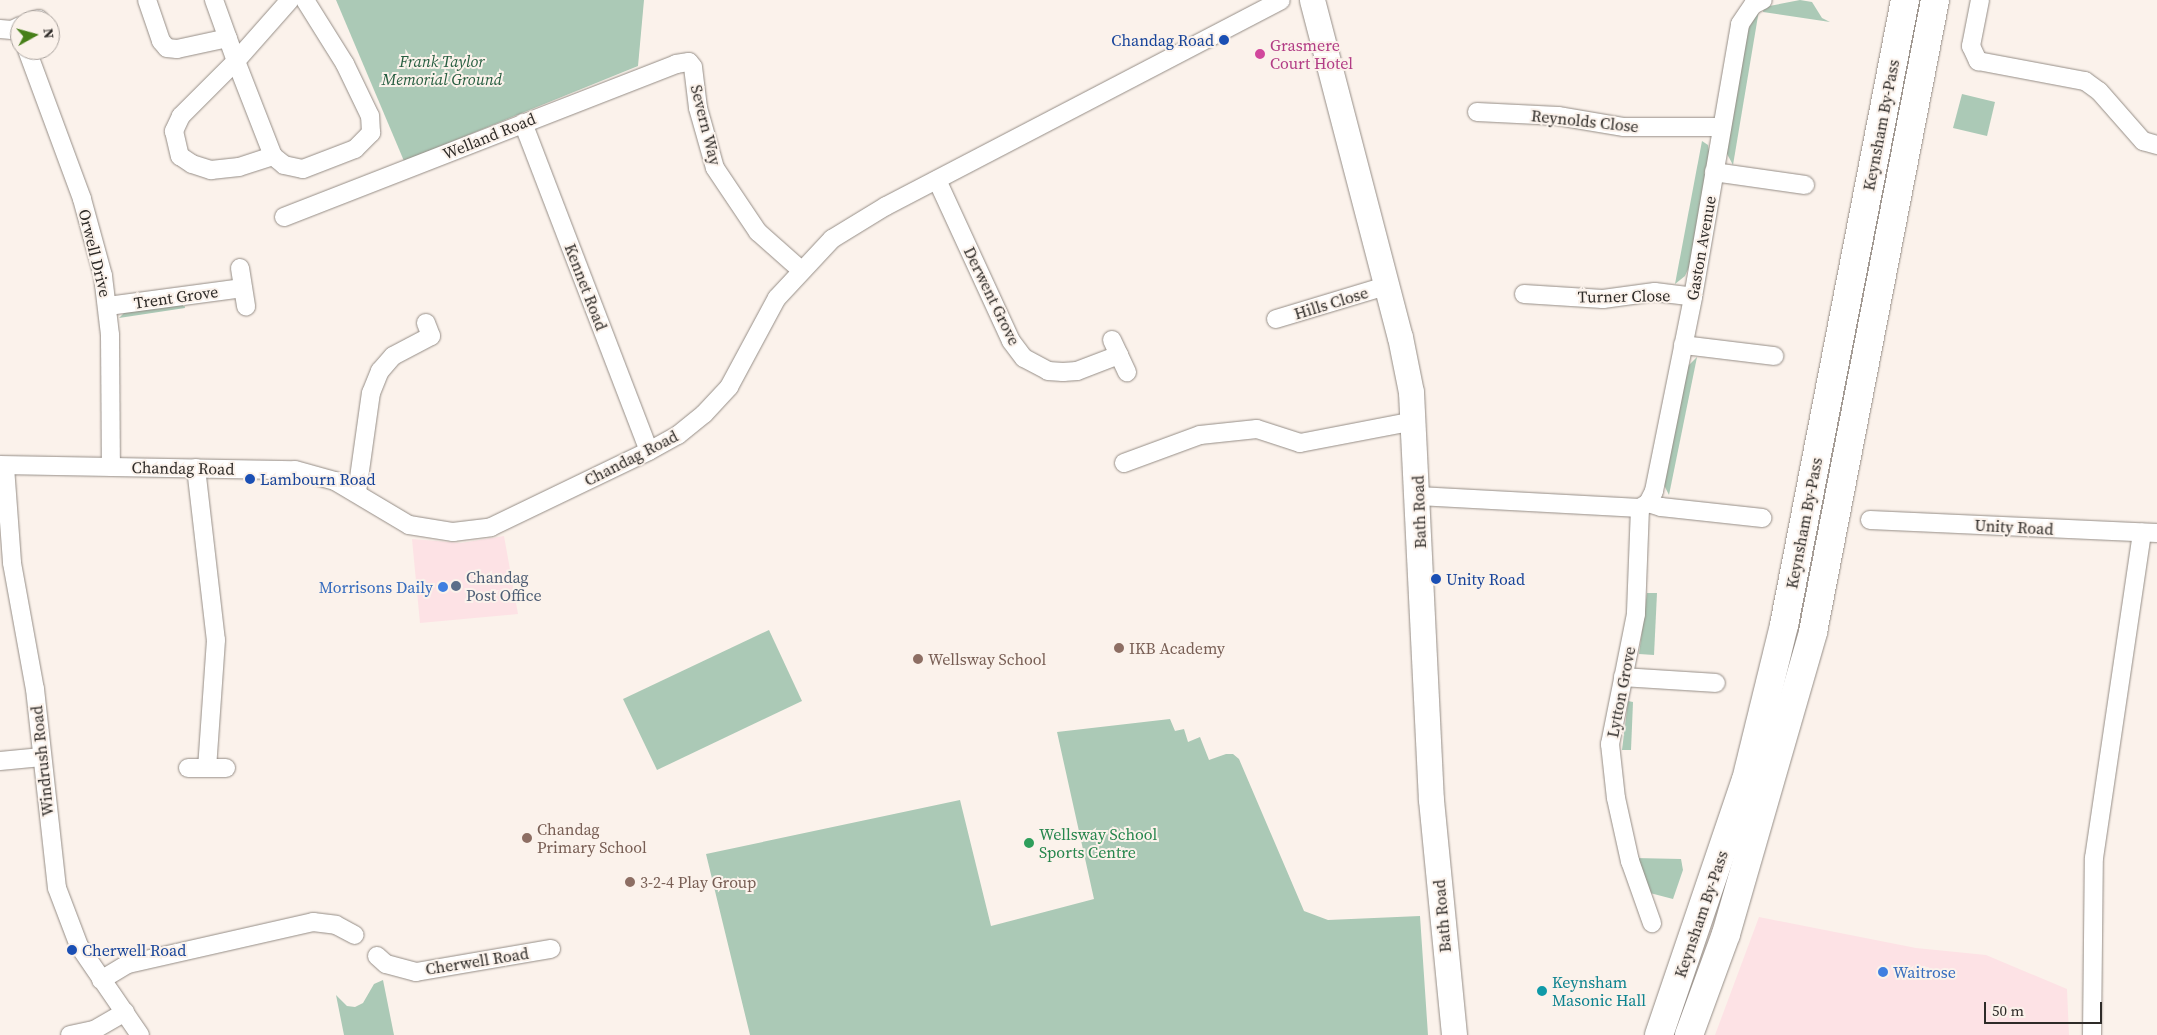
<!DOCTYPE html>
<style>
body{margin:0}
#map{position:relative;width:2157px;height:1035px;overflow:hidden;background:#fbf2eb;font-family:"Source Serif 4",serif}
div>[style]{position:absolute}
.commercial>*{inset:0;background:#fde2e5}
.green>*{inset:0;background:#abc9b6}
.roads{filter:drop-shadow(0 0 1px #958d86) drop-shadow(0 0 1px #958d86)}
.minor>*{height:18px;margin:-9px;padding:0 9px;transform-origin:9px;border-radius:9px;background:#fff}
.secondary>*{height:25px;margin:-12.5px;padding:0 12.5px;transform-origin:12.5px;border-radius:12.5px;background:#fff}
.trunk>*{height:28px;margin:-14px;padding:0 14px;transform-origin:14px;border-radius:14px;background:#fff}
.dots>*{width:14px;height:14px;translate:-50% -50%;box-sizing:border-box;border:2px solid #fbf2eb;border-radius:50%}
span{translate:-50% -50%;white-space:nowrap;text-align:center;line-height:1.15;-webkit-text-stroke:4px #fbf2eb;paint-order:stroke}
.transit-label{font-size:16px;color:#164399}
.right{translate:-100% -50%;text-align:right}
.left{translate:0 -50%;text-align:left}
.hotel-label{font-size:16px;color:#b23c85}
.park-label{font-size:16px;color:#245c3e;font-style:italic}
.street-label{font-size:16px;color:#2e2b28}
.service-label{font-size:16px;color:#4e5e75}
.shop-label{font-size:16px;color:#366cbe}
.education-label{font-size:16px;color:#785e54}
.leisure-label{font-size:16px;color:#27864d}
.culture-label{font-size:16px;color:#0d838f}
.north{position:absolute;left:10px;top:10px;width:50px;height:50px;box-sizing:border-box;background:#fbf2eb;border:1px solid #a9a29d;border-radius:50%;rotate:83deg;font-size:14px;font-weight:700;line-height:20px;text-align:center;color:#2e2b28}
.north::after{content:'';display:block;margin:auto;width:18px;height:22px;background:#478019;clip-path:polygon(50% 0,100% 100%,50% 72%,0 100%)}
.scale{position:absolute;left:1984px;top:1002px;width:118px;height:22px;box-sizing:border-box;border:2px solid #2e2b28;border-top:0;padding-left:6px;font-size:15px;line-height:18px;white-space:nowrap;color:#2e2b28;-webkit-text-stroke:4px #fbf2eb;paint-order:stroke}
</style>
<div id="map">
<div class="commercial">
<i style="clip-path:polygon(504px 536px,518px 614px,420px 623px,412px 539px,461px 543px)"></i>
<i style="clip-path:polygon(1759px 917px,1916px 948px,1986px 955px,2067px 989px,2069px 1035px,1715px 1035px)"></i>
</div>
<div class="green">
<i style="clip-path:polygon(336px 0,644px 0,638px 66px,404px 161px)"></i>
<i style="clip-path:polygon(1800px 0,1812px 2px,1822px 18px,1830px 22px,1763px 12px,1764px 7px)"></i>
<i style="clip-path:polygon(1759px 10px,1733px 165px,1726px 152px,1746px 33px)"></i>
<i style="clip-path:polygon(1962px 94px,1995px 102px,1987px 136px,1953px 128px)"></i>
<i style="clip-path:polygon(1702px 141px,1708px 145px,1710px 157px,1690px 265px,1685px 276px,1675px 284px)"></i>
<i style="clip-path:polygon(184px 302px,185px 308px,119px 318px,126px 311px)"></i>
<i style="clip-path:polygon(1697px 357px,1669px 495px,1664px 485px,1686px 368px)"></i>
<i style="clip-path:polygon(1647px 593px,1657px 593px,1654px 655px,1639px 654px)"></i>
<i style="clip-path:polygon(769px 630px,802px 701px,657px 770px,623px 699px)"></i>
<i style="clip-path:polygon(1628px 701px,1633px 702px,1631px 750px,1622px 750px)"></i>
<i style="clip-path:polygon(1170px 719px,1175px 731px,1184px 729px,1188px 742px,1200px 737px,1209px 760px,1226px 754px,1233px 754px,1239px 759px,1304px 911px,1328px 920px,1420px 916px,1428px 1035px,750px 1035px,706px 854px,960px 800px,991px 926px,1094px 899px,1057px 732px)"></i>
<i style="clip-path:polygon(1635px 858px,1681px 859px,1683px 870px,1673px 899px,1650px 893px)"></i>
<i style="clip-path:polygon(383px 980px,394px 1035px,344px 1035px,336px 995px,347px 1006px,355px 1007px,363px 1003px,374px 984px)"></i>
</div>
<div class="roads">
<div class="minor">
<i style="left:147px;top:0;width:43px;rotate:71.1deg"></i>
<i style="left:161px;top:41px;width:9px;rotate:49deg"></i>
<i style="left:167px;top:48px;width:10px;rotate:6deg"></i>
<i style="left:177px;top:49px;width:52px;rotate:-12.2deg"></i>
<i style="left:214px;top:0;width:65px;rotate:70.2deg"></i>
<i style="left:236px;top:61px;width:78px;rotate:135deg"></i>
<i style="left:181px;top:116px;width:17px;rotate:115deg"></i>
<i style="left:174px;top:131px;width:26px;rotate:77deg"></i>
<i style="left:180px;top:156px;width:14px;rotate:34deg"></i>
<i style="left:192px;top:164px;width:20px;rotate:18deg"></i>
<i style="left:211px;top:170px;width:28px;rotate:-6deg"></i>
<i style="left:239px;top:167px;width:36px;rotate:-18deg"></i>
<i style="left:273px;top:156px;width:14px;rotate:39deg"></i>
<i style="left:284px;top:165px;width:19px;rotate:12deg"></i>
<i style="left:303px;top:169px;width:56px;rotate:-21deg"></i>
<i style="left:355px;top:149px;width:23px;rotate:-45deg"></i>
<i style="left:371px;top:133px;width:17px;rotate:-93deg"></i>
<i style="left:370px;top:116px;width:58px;rotate:-115.7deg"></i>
<i style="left:345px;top:64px;width:75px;rotate:-122deg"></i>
<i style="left:1980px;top:0;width:47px;rotate:101.1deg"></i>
<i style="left:1971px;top:46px;width:17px;rotate:65deg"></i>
<i style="left:1978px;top:61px;width:109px;rotate:10.6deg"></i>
<i style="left:2085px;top:81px;width:17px;rotate:36deg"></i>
<i style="left:2099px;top:91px;width:67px;rotate:48.7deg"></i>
<i style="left:2143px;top:141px;width:15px;rotate:16deg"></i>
<i style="left:35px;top:20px;width:4px;rotate:-14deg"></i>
<i style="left:0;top:29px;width:12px;rotate:5deg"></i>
<i style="left:12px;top:30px;width:9px;rotate:-27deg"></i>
<i style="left:27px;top:50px;width:159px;rotate:69.7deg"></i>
<i style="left:82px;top:199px;width:80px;rotate:74.7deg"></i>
<i style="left:103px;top:276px;width:59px;rotate:83.2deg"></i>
<i style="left:110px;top:335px;width:132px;rotate:89.6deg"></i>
<i style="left:1477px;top:112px;width:81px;rotate:2.8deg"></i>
<i style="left:1558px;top:116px;width:67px;rotate:9.5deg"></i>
<i style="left:1624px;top:127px;width:98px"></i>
<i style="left:523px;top:123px;width:351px;rotate:69deg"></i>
<i style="left:273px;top:156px;width:102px;rotate:-111.3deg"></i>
<i style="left:236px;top:61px;width:81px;rotate:-48.5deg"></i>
<i style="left:1714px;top:172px;width:92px;rotate:8.1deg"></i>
<i style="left:937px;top:180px;width:177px;rotate:65.3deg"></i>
<i style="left:1011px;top:341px;width:21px;rotate:53deg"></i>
<i style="left:1024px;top:358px;width:27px;rotate:28deg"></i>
<i style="left:1048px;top:371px;width:15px;rotate:4deg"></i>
<i style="left:1063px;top:372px;width:14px;rotate:-4deg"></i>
<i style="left:1077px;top:371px;width:45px;rotate:-20.9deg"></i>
<i style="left:1119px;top:355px;width:19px;rotate:65deg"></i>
<i style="left:284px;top:217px;width:421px;rotate:-21.3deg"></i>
<i style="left:676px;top:64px;width:13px;rotate:-9deg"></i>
<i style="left:689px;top:62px;width:6px;rotate:51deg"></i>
<i style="left:693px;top:67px;width:41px;rotate:83deg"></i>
<i style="left:698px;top:108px;width:62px;rotate:74.2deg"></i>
<i style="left:715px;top:168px;width:77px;rotate:56.1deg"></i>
<i style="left:758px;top:232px;width:57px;rotate:41.5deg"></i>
<i style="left:240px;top:268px;width:39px;rotate:81deg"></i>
<i style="left:1524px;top:294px;width:79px;rotate:3.6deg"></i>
<i style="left:1603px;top:299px;width:52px;rotate:-7.7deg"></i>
<i style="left:1655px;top:292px;width:38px;rotate:7deg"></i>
<i style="left:108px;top:306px;width:136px;rotate:-7.6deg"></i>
<i style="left:1276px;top:319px;width:115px;rotate:-16.7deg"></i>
<i style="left:1112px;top:340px;width:17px;rotate:65deg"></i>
<i style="left:1683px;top:345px;width:92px;rotate:6.9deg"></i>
<i style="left:1124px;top:463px;width:81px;rotate:-20.2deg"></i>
<i style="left:1200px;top:435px;width:57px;rotate:-6deg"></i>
<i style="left:1257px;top:429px;width:45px;rotate:18deg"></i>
<i style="left:1300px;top:443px;width:116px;rotate:-10.9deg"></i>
<i style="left:0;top:465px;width:295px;rotate:1deg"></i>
<i style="left:295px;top:470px;width:41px;rotate:15.4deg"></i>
<i style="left:335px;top:481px;width:86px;rotate:30.7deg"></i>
<i style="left:409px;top:525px;width:45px;rotate:9deg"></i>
<i style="left:453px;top:532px;width:38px;rotate:-7deg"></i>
<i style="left:491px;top:527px;width:175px;rotate:-25.7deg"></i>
<i style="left:649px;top:451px;width:33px;rotate:-29deg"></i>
<i style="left:678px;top:435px;width:33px;rotate:-39deg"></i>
<i style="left:704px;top:414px;width:37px;rotate:-47deg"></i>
<i style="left:729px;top:387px;width:101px;rotate:-61.7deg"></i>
<i style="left:777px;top:298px;width:81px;rotate:-47deg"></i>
<i style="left:832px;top:239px;width:63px;rotate:-31.4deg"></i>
<i style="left:886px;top:206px;width:445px;rotate:-27.5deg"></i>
<i style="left:5px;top:467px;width:96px;rotate:85.8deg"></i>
<i style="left:12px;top:563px;width:128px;rotate:79.7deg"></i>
<i style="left:35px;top:689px;width:200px;rotate:83.7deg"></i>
<i style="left:57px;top:888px;width:62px;rotate:69.2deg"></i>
<i style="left:79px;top:946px;width:108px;rotate:55.6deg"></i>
<i style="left:196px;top:468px;width:173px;rotate:83.4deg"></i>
<i style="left:216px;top:640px;width:128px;rotate:94deg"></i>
<i style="left:357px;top:492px;width:100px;rotate:-82deg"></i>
<i style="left:371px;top:393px;width:24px;rotate:-68deg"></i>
<i style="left:380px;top:371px;width:20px;rotate:-49deg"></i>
<i style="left:393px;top:356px;width:43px;rotate:-27.8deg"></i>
<i style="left:431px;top:336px;width:14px;rotate:-111deg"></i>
<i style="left:1418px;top:496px;width:222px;rotate:3.1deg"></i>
<i style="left:1640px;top:508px;width:9px;rotate:-32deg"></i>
<i style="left:1648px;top:503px;width:13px;rotate:-63deg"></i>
<i style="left:1654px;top:491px;width:198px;rotate:-78.6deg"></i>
<i style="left:1693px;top:297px;width:277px;rotate:-80.2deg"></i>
<i style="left:1740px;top:24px;width:23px;rotate:-56deg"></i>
<i style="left:1753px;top:5px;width:11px;rotate:-27deg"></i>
<i style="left:1648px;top:503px;width:14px;rotate:17deg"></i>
<i style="left:1661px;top:507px;width:102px;rotate:6.2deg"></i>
<i style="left:1640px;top:508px;width:106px;rotate:92.2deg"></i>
<i style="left:1636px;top:614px;width:133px;rotate:101.3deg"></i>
<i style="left:1610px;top:744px;width:54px;rotate:83.7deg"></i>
<i style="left:1616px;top:798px;width:65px;rotate:77.5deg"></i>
<i style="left:1630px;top:861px;width:66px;rotate:70.5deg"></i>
<i style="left:1870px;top:520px;width:287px;rotate:2.6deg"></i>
<i style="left:1623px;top:677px;width:93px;rotate:3.7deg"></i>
<i style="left:0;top:761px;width:42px;rotate:-5.4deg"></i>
<i style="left:188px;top:768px;width:38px"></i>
<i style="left:377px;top:956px;width:12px;rotate:42deg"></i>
<i style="left:386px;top:964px;width:31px;rotate:15deg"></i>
<i style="left:416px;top:972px;width:137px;rotate:-9.7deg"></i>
<i style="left:101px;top:980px;width:31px;rotate:-31deg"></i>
<i style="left:128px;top:964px;width:190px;rotate:-12.8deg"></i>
<i style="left:313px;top:922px;width:23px;rotate:7deg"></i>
<i style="left:336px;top:925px;width:21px;rotate:28deg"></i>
<i style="left:70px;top:1035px;width:25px;rotate:-12deg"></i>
<i style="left:94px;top:1030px;width:36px;rotate:-30deg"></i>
<i style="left:2092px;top:1035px;width:177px;rotate:-89.4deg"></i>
<i style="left:2094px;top:858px;width:329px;rotate:-81.6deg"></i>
</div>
<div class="secondary">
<i style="left:1312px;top:0;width:348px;rotate:75.4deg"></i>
<i style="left:1400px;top:337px;width:56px;rotate:78.7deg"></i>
<i style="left:1411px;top:392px;width:408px;rotate:87.2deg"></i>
<i style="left:1431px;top:800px;width:236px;rotate:84.4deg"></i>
</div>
<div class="trunk">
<i style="left:1659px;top:1035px;width:269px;rotate:-71.2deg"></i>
<i style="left:1746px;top:780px;width:160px;rotate:-76.2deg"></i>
<i style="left:1784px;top:625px;width:637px;rotate:-79.04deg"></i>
<i style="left:1689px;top:1035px;width:108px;rotate:-69.9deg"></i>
<i style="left:1726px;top:934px;width:314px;rotate:-73.9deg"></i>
<i style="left:1813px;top:632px;width:644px;rotate:-79.07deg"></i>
</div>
</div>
<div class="dots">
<i style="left:1224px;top:40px;background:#1a4fb4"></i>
<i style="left:1260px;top:54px;background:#d1479c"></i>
<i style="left:250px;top:479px;background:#1a4fb4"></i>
<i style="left:1436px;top:579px;background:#1a4fb4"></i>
<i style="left:456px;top:586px;background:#5c6f8a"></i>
<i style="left:443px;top:587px;background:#3f7fe0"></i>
<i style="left:1119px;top:648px;background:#8d6e63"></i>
<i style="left:918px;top:659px;background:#8d6e63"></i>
<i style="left:527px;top:838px;background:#8d6e63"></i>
<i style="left:1029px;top:843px;background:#2e9e5b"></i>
<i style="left:630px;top:882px;background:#8d6e63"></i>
<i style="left:72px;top:950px;background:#1a4fb4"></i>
<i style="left:1883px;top:972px;background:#3f7fe0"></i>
<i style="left:1542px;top:991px;background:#0f9aa8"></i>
</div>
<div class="transit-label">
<span class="right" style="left:1214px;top:40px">Chandag Road</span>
<span class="left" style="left:260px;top:479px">Lambourn Road</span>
<span class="left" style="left:1446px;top:579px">Unity Road</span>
<span class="left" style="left:82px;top:950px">Cherwell Road</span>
</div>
<div class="hotel-label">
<span class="left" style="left:1270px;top:54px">Grasmere<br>Court Hotel</span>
</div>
<div class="park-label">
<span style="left:442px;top:70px">Frank Taylor<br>Memorial Ground</span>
</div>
<div class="street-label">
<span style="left:1585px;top:121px;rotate:6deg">Reynolds Close</span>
<span style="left:706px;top:125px;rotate:76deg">Severn Way</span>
<span style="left:1881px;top:125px;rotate:-79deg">Keynsham By-Pass</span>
<span style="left:489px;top:136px;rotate:-22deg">Welland Road</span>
<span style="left:1701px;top:248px;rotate:-80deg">Gaston Avenue</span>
<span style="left:95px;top:253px;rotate:76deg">Orwell Drive</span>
<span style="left:586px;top:287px;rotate:69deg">Kennet Road</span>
<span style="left:992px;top:296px;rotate:64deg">Derwent Grove</span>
<span style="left:1624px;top:296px;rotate:-1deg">Turner Close</span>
<span style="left:176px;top:297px;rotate:-8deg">Trent Grove</span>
<span style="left:1331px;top:303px;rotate:-17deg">Hills Close</span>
<span style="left:631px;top:458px;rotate:-27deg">Chandag Road</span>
<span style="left:183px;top:468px;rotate:1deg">Chandag Road</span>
<span style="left:1419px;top:512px;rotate:-92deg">Bath Road</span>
<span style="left:1804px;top:523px;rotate:-79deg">Keynsham By-Pass</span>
<span style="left:2014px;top:527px;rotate:3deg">Unity Road</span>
<span style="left:1621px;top:692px;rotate:-79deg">Lytton Grove</span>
<span style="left:42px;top:761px;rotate:-96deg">Windrush Road</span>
<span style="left:1701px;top:914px;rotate:-71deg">Keynsham By-Pass</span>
<span style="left:1442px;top:916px;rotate:-95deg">Bath Road</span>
<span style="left:477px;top:961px;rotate:-9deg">Cherwell Road</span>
</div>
<div class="service-label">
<span class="left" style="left:466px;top:586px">Chandag<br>Post Office</span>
</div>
<div class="shop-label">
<span class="right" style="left:433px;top:587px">Morrisons Daily</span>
<span class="left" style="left:1893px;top:972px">Waitrose</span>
</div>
<div class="education-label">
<span class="left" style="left:1129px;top:648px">IKB Academy</span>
<span class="left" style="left:928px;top:659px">Wellsway School</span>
<span class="left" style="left:537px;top:838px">Chandag<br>Primary School</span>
<span class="left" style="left:640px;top:882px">3-2-4 Play Group</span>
</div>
<div class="leisure-label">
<span class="left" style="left:1039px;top:843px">Wellsway School<br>Sports Centre</span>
</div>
<div class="culture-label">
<span class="left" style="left:1552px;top:991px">Keynsham<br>Masonic Hall</span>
</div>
<div class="north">N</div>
<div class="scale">50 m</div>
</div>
